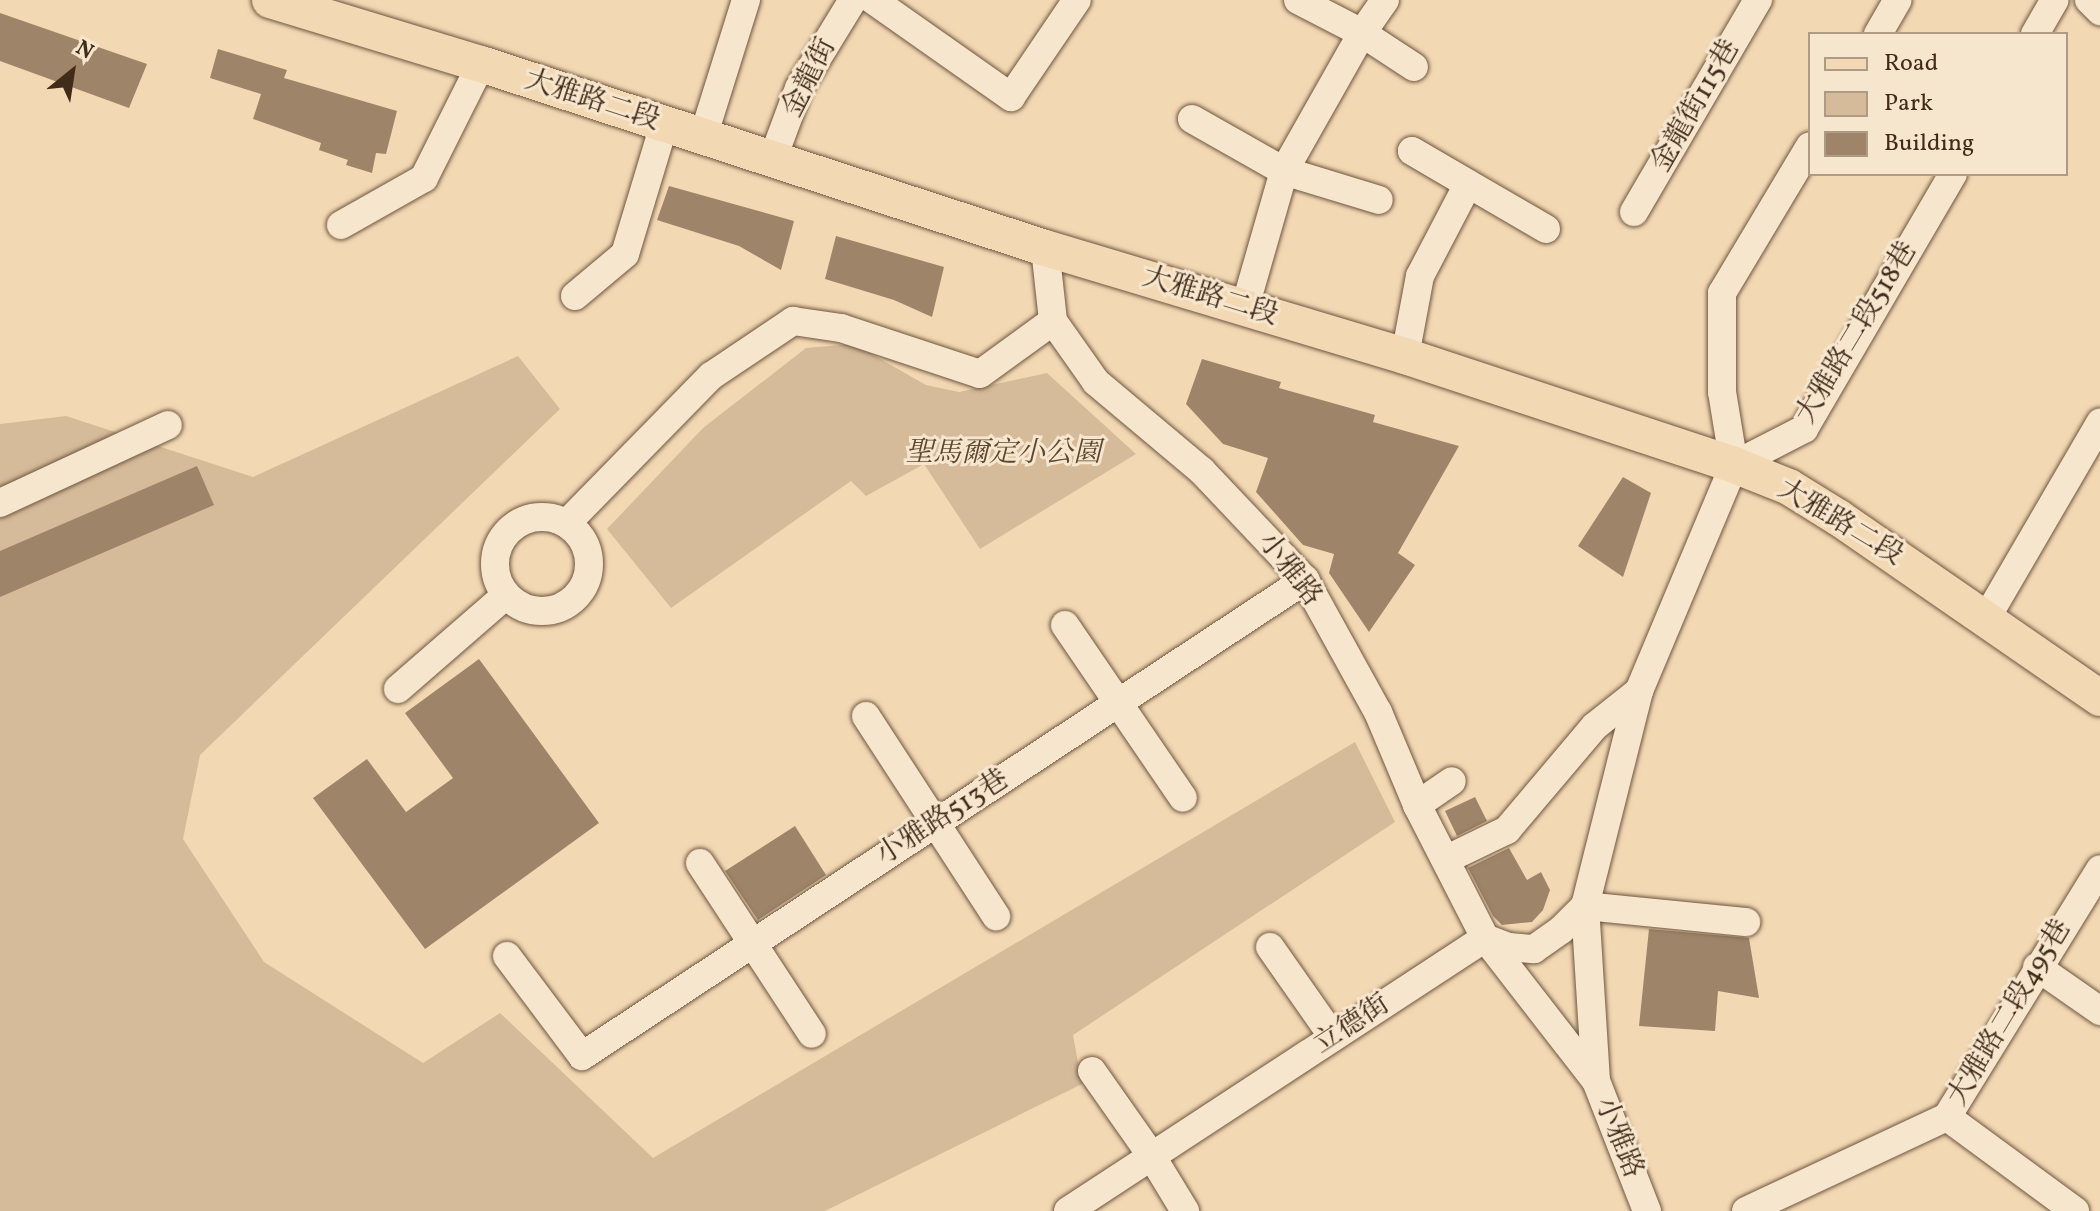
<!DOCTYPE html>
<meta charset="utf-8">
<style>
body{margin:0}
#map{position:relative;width:2100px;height:1211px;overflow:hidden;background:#f3d9b3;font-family:Vollkorn,"Noto Serif TC",serif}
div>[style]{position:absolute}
.green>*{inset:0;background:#d5bb99}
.building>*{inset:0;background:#9e8569}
.roads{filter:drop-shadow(0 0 2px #6e5640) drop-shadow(0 0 2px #6e5640)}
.minor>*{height:28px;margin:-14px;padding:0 14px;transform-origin:14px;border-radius:14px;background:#f7e6ce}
.minor>.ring{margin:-14px;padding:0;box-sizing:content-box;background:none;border:28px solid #f7e6ce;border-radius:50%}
.major>*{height:36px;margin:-18px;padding:0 18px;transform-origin:18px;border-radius:18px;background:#f3d9b3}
span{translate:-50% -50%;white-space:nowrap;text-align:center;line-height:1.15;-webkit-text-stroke:6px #f7e6ce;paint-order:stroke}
.street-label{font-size:28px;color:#412b19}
.park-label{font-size:28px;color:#5f4833;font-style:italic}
.legend{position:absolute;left:1808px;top:32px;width:260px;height:144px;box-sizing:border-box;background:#f7e6ce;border:2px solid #ae9b86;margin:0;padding:10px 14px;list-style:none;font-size:24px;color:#412b19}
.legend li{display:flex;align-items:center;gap:16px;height:40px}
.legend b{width:40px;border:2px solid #ae9b86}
.north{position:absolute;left:32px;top:32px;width:80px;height:80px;-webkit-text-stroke:6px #f7e6ce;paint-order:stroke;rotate:30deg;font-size:22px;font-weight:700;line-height:32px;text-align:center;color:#412b19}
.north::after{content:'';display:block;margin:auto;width:28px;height:36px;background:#412b19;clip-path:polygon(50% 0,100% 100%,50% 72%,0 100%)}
</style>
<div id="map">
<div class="green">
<i style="clip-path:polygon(854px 344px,926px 385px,959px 392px,1047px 373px,1136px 454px,980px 549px,924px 464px,866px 496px,851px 481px,671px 608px,607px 529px,703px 428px,806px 348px)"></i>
<i style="clip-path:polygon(518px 356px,560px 409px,200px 755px,183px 839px,264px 962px,423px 1063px,500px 1013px,653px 1158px,1355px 742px,1395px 822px,1073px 1035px,1082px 1084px,825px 1211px,0 1211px,0 424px,66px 416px,253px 477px)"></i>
</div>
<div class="building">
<i style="clip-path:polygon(0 13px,147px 64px,129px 108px,0 61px)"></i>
<i style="clip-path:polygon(218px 49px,287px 70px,284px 78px,397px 111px,386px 154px,376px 153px,372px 173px,346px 165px,348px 160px,319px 150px,321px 143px,253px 119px,261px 94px,210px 78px)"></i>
<i style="clip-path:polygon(669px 186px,794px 221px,781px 270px,739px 246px,657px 220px)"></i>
<i style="clip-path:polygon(836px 236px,944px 267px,932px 317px,894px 300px,825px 279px)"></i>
<i style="clip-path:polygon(1202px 359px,1281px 382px,1279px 388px,1375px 415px,1373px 422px,1459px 446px,1398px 553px,1415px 565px,1369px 632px,1329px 573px,1334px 554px,1303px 545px,1256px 492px,1268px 458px,1223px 444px,1186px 404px)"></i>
<i style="clip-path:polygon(197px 466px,214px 505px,0 597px,0 551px)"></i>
<i style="clip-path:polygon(1623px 477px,1651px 493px,1623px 577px,1578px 546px)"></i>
<i style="clip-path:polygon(479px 659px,599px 823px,425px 949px,313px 798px,367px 759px,406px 812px,453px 778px,405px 713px)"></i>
<i style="clip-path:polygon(1475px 797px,1487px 821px,1457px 836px,1445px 811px)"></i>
<i style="clip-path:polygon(795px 826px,826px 875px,758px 920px,725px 871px)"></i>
<i style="clip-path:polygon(1509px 848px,1527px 880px,1541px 872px,1550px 890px,1543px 910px,1532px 922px,1502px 925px,1493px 916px,1468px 868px)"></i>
<i style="clip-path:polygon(1649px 929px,1749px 938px,1759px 998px,1718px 991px,1715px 1031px,1639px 1026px)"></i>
</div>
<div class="roads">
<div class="minor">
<i style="left:873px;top:0;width:169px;rotate:35.1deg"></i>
<i style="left:1011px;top:97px;width:117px;rotate:-55.8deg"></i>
<i style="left:1298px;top:0;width:72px;rotate:27.3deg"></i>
<i style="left:1362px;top:33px;width:62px;rotate:33.2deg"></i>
<i style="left:2089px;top:0;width:16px;rotate:45deg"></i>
<i style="left:1878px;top:34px;width:39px;rotate:-60deg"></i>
<i style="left:2035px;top:34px;width:39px;rotate:-60deg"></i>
<i style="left:1192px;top:119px;width:106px;rotate:29.5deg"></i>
<i style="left:1284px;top:171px;width:99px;rotate:17deg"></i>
<i style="left:703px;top:137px;width:144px;rotate:-72.6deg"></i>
<i style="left:773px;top:158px;width:75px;rotate:-69.6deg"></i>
<i style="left:799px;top:88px;width:103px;rotate:-58.5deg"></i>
<i style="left:1634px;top:212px;width:246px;rotate:-59.7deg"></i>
<i style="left:341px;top:225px;width:95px;rotate:-29.5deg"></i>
<i style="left:424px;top:178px;width:127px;rotate:-63.4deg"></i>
<i style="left:1045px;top:248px;width:73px;rotate:83.7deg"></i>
<i style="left:1053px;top:321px;width:75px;rotate:54.8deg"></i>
<i style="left:1096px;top:382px;width:138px;rotate:40deg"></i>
<i style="left:1202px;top:471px;width:150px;rotate:46.6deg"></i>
<i style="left:1305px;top:580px;width:151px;rotate:61.1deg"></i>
<i style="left:1378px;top:712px;width:101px;rotate:67.2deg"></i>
<i style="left:1417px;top:805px;width:149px;rotate:62.9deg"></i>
<i style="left:1485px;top:938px;width:26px;rotate:21deg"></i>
<i style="left:1509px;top:947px;width:25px;rotate:5deg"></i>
<i style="left:1534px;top:949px;width:33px;rotate:-35deg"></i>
<i style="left:1561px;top:930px;width:34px;rotate:-45deg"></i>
<i style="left:1585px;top:906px;width:162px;rotate:5.7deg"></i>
<i style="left:575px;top:296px;width:65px;rotate:-40deg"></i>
<i style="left:625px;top:254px;width:135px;rotate:-73.2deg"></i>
<i style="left:1245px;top:307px;width:141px;rotate:-74deg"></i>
<i style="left:1284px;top:171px;width:159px;rotate:-60.5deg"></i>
<i style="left:1362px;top:33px;width:40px;rotate:-55.1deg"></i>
<i style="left:1405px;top:356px;width:81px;rotate:-79.4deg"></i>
<i style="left:1420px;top:276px;width:104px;rotate:-62.4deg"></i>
<i style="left:1468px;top:184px;width:65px;rotate:-149.5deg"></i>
<i style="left:1412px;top:151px;width:155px;rotate:30.2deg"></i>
<i style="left:1734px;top:465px;width:79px;rotate:-27.2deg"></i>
<i style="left:1804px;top:429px;width:295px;rotate:-59.7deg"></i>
<i style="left:1734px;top:465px;width:74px;rotate:-99.3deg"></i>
<i style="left:1722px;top:392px;width:99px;rotate:-90deg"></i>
<i style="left:1722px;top:293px;width:171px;rotate:-59.1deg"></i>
<i style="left:0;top:503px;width:185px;rotate:-24.9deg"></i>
<i class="ring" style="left:495px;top:517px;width:66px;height:66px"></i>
<i style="left:567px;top:523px;width:206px;rotate:-45.6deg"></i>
<i style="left:711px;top:376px;width:99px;rotate:-33.9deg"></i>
<i style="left:793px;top:321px;width:49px;rotate:8.3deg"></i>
<i style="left:841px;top:328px;width:146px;rotate:18.3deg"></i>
<i style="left:980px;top:374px;width:90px;rotate:-36deg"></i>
<i style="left:1987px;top:617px;width:225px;rotate:-59.8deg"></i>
<i style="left:1065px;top:625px;width:209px;rotate:55.7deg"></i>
<i style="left:398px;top:689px;width:143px;rotate:-41deg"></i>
<i style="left:866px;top:716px;width:239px;rotate:57deg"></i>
<i style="left:1417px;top:805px;width:42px;rotate:-34.4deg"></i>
<i style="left:1447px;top:859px;width:67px;rotate:-25.8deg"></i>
<i style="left:1507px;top:830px;width:136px;rotate:-49.8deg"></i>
<i style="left:1595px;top:726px;width:56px;rotate:-38.5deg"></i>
<i style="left:700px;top:863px;width:204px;rotate:56.8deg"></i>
<i style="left:1270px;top:947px;width:110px;rotate:55deg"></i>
<i style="left:507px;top:956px;width:125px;rotate:53.1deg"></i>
<i style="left:582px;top:1056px;width:866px;rotate:-33.36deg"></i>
<i style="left:2037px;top:967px;width:77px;rotate:34.9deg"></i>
<i style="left:1092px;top:1071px;width:103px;rotate:54.9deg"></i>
<i style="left:1151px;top:1155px;width:66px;rotate:58.7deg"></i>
<i style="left:1947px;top:1117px;width:159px;rotate:36.3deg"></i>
<i style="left:1068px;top:1211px;width:498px;rotate:-33.2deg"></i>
<i style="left:1485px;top:938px;width:181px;rotate:52.2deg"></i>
<i style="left:1647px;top:1211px;width:140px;rotate:-111.4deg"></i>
<i style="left:1596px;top:1081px;width:175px;rotate:-93.6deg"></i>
<i style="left:1585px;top:906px;width:222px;rotate:-75.9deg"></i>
<i style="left:1639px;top:691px;width:245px;rotate:-67.2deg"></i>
<i style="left:1746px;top:1211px;width:222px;rotate:-25.1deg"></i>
<i style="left:1947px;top:1117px;width:291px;rotate:-58.3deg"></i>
</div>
<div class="major">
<i style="left:270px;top:0;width:220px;rotate:16.9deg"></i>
<i style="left:481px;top:64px;width:593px;rotate:18.07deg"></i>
<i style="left:1045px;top:248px;width:376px;rotate:16.7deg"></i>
<i style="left:1405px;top:356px;width:347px;rotate:18.3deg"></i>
<i style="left:1734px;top:465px;width:59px;rotate:21.8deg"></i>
<i style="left:1789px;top:487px;width:59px;rotate:31.8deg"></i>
<i style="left:1839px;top:518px;width:317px;rotate:34.6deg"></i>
</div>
</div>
<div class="street-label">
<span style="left:810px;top:78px;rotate:-63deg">金龍街</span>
<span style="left:592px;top:101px;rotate:18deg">大雅路二段</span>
<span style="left:1696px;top:106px;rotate:-60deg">金龍街115巷</span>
<span style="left:1210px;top:297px;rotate:17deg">大雅路二段</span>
<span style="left:1857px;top:333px;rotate:-59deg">大雅路二段518巷</span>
<span style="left:1840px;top:523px;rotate:31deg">大雅路二段</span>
<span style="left:1289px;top:570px;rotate:52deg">小雅路</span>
<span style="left:943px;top:818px;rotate:-33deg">小雅路513巷</span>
<span style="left:2010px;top:1013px;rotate:-59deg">大雅路二段495巷</span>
<span style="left:1352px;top:1025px;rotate:-33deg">立德街</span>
<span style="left:1618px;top:1138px;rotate:68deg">小雅路</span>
</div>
<div class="park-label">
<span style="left:1003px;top:454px">聖馬爾定小公園</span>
</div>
<ul class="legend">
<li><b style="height:10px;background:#f3d9b3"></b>Road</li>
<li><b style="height:22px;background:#d5bb99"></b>Park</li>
<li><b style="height:22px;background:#9e8569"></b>Building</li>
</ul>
<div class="north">N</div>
</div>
